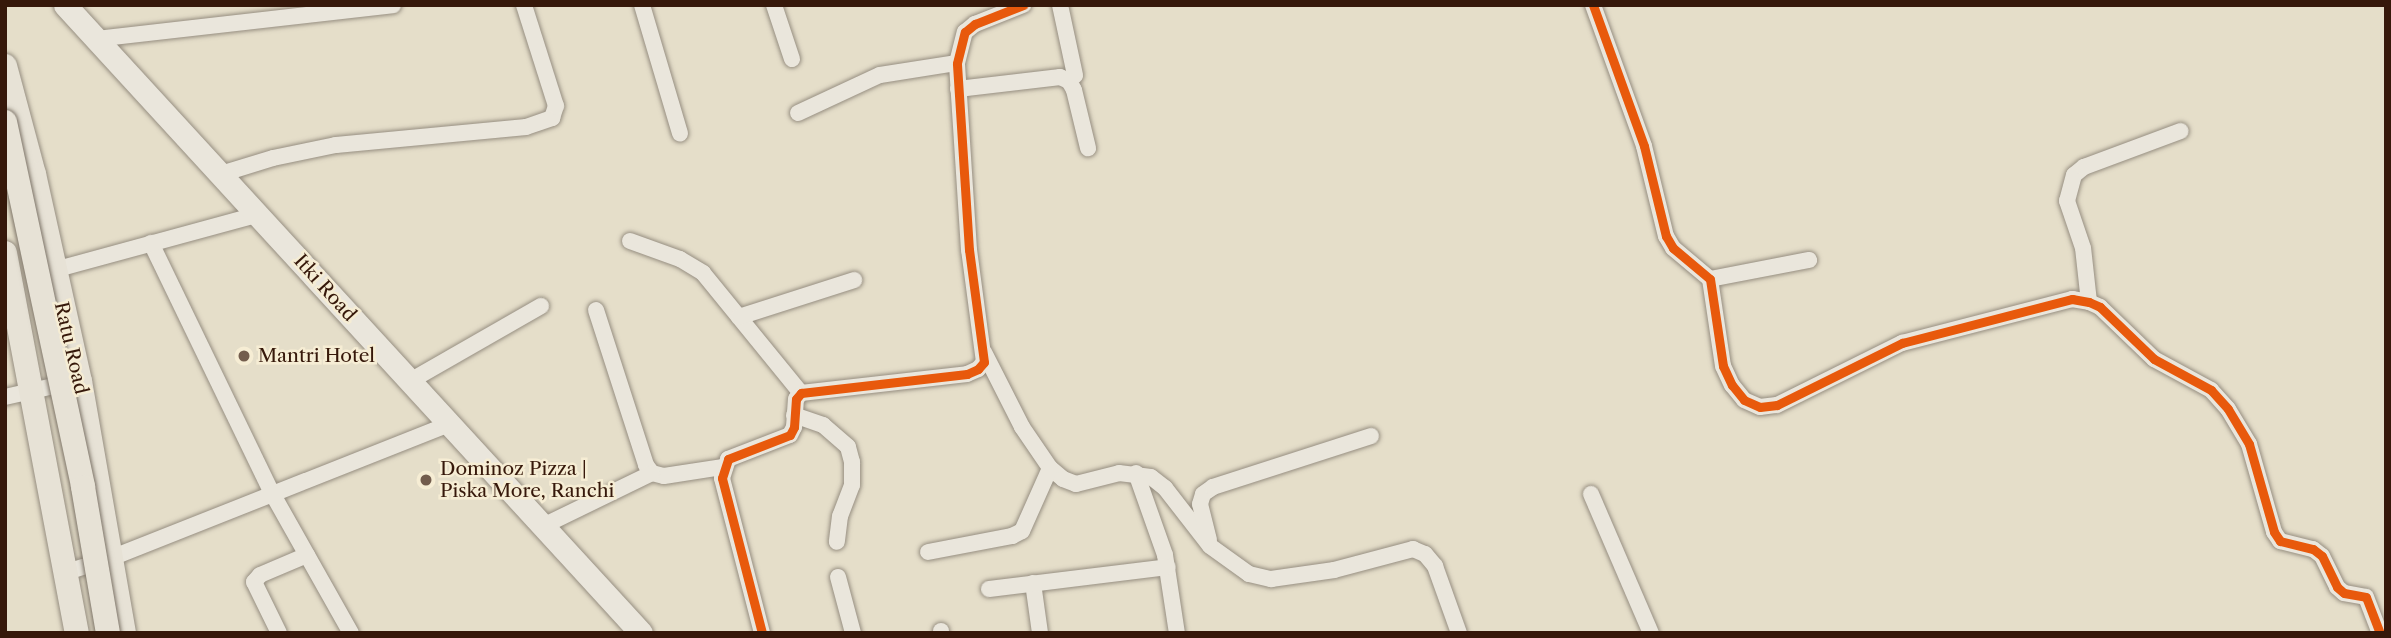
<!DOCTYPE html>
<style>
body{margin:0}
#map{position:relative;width:2391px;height:638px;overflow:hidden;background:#e5dec9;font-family:"Libre Caslon Text",serif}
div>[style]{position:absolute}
.roads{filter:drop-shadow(0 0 2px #968e81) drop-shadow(0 0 2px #968e81)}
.street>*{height:16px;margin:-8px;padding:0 8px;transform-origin:8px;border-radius:8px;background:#eae6dc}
.secondary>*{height:23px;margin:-11.5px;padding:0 11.5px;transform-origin:11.5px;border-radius:11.5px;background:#eae6dc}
.primary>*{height:24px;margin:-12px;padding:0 12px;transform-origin:12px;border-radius:12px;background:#e7e2d6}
.bridges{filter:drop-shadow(0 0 2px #7d7468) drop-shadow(0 0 2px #7d7468)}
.primary-bridge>*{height:24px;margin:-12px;padding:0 12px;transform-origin:12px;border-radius:12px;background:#e7e2d6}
.cycleway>*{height:9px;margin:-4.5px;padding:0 4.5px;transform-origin:4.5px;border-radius:4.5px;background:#e8590c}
.dots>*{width:19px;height:19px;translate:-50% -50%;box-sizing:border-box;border:4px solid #f6edd4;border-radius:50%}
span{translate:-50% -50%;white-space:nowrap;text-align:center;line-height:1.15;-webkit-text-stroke:5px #f6edd4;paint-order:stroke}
.street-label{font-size:19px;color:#36180a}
.poi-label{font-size:19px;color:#36180a}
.left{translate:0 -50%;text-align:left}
.frame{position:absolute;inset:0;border:7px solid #36180a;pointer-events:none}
</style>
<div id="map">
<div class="roads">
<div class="street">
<i style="left:642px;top:5px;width:134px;rotate:73.5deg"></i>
<i style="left:774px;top:5px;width:57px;rotate:71.6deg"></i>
<i style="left:1060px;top:5px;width:72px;rotate:77.9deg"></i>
<i style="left:1593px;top:5px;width:150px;rotate:70.1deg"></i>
<i style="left:1644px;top:146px;width:93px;rotate:76.3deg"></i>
<i style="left:1666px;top:236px;width:14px;rotate:60deg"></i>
<i style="left:1673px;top:248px;width:48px;rotate:40deg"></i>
<i style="left:1710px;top:279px;width:88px;rotate:81.5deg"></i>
<i style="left:1723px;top:366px;width:21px;rotate:65deg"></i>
<i style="left:1732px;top:385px;width:19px;rotate:51deg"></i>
<i style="left:1744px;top:400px;width:17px;rotate:24deg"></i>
<i style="left:1760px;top:407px;width:17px;rotate:-7deg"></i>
<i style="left:1777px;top:405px;width:140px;rotate:-26.4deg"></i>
<i style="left:1902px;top:343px;width:176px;rotate:-14.5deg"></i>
<i style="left:2072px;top:299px;width:17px;rotate:10deg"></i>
<i style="left:2089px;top:302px;width:12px;rotate:24deg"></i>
<i style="left:2100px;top:307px;width:75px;rotate:43.9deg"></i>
<i style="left:2154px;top:359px;width:65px;rotate:28.5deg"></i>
<i style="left:2211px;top:390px;width:25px;rotate:48deg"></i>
<i style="left:2228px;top:409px;width:41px;rotate:59deg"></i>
<i style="left:2249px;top:444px;width:91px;rotate:74.1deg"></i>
<i style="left:2274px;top:532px;width:11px;rotate:56deg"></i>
<i style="left:2280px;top:541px;width:34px;rotate:14deg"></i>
<i style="left:2313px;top:549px;width:11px;rotate:38deg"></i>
<i style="left:2322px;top:556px;width:34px;rotate:64deg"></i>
<i style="left:2337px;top:587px;width:9px;rotate:41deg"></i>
<i style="left:2344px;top:593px;width:22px;rotate:10deg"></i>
<i style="left:2366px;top:597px;width:39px;rotate:69deg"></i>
<i style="left:96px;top:39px;width:299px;rotate:-6.5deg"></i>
<i style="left:958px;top:89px;width:103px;rotate:-6.7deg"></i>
<i style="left:1060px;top:77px;width:10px;rotate:24deg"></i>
<i style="left:1069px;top:81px;width:10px;rotate:61deg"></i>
<i style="left:1074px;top:90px;width:60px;rotate:76.4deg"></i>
<i style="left:798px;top:113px;width:90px;rotate:-24.9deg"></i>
<i style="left:880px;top:75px;width:78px;rotate:-8.9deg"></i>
<i style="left:221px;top:174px;width:54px;rotate:-17.1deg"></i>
<i style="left:273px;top:158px;width:64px;rotate:-11.7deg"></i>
<i style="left:336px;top:145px;width:191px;rotate:-5.4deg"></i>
<i style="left:526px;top:127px;width:28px;rotate:-19deg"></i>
<i style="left:552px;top:118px;width:13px;rotate:-72deg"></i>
<i style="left:556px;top:106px;width:106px;rotate:-107.6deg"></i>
<i style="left:630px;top:241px;width:53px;rotate:19.8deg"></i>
<i style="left:680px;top:259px;width:27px;rotate:31deg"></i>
<i style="left:703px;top:273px;width:155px;rotate:50.8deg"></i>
<i style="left:151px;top:243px;width:278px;rotate:64.2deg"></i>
<i style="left:272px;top:493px;width:161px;rotate:60.6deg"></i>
<i style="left:54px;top:270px;width:210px;rotate:-15.2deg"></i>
<i style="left:1710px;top:279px;width:101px;rotate:-10.9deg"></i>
<i style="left:2089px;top:302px;width:54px;rotate:-96.3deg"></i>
<i style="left:2083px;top:248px;width:50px;rotate:-108.8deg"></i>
<i style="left:2067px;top:201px;width:27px;rotate:-75deg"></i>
<i style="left:2074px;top:175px;width:13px;rotate:-39deg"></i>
<i style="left:2084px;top:167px;width:103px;rotate:-20.4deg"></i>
<i style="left:596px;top:310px;width:163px;rotate:72.1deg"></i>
<i style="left:646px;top:465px;width:10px;rotate:53deg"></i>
<i style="left:652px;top:473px;width:12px;rotate:14deg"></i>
<i style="left:664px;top:476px;width:60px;rotate:-8.7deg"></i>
<i style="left:739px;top:317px;width:121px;rotate:-17.8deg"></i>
<i style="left:984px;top:352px;width:84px;rotate:63.1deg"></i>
<i style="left:1022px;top:427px;width:50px;rotate:55.7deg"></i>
<i style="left:1050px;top:468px;width:17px;rotate:40deg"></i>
<i style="left:1063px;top:479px;width:14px;rotate:21deg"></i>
<i style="left:1076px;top:484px;width:44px;rotate:-14.3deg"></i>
<i style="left:1119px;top:473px;width:32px;rotate:7deg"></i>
<i style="left:1151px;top:477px;width:18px;rotate:38deg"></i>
<i style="left:1165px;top:488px;width:73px;rotate:52.2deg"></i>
<i style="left:1210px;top:546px;width:48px;rotate:35.7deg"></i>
<i style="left:1249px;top:574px;width:23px;rotate:13deg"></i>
<i style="left:1271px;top:579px;width:64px;rotate:-8.1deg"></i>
<i style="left:1334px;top:570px;width:82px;rotate:-14.9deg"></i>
<i style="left:1413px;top:549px;width:13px;rotate:23deg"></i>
<i style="left:1425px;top:554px;width:16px;rotate:50deg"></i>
<i style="left:1435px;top:566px;width:71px;rotate:70.3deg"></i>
<i style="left:410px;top:381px;width:151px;rotate:-29.8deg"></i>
<i style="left:5px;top:397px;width:64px;rotate:-12.7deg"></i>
<i style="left:794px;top:415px;width:31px;rotate:19deg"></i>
<i style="left:823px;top:425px;width:33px;rotate:41deg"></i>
<i style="left:848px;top:447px;width:16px;rotate:75deg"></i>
<i style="left:852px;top:462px;width:23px;rotate:90deg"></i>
<i style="left:852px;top:485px;width:33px;rotate:111deg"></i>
<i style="left:840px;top:516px;width:26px;rotate:97deg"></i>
<i style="left:1136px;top:473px;width:87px;rotate:70.5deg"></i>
<i style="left:1165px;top:555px;width:79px;rotate:81.3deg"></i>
<i style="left:1591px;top:494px;width:151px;rotate:66.7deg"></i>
<i style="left:543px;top:526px;width:121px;rotate:-25.9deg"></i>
<i style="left:1209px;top:540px;width:37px;rotate:-104deg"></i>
<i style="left:1200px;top:504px;width:10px;rotate:-73deg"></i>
<i style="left:1203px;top:494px;width:12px;rotate:-35deg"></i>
<i style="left:1213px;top:487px;width:166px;rotate:-17.9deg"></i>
<i style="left:928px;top:552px;width:86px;rotate:-10.8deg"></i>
<i style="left:1012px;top:536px;width:11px;rotate:-27deg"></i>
<i style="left:1022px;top:531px;width:69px;rotate:-66deg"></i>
<i style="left:67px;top:572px;width:46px;rotate:-17.7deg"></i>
<i style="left:111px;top:558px;width:365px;rotate:-21.6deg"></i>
<i style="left:838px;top:577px;width:58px;rotate:75deg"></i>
<i style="left:1033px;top:583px;width:50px;rotate:82deg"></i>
<i style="left:989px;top:589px;width:180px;rotate:-7deg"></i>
<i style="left:941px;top:631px;width:2px;rotate:90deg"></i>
<i style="left:279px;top:633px;width:57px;rotate:-116.1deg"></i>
<i style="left:254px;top:582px;width:9px;rotate:-49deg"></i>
<i style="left:260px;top:575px;width:51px;rotate:-23.1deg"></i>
<i style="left:762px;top:633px;width:160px;rotate:-104.5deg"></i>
<i style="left:722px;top:478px;width:20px;rotate:-72deg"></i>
<i style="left:728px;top:459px;width:66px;rotate:-21.2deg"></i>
<i style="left:790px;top:435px;width:9px;rotate:-63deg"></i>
<i style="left:794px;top:427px;width:28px;rotate:-86deg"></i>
<i style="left:796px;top:399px;width:8px;rotate:-50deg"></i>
<i style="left:801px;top:393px;width:167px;rotate:-6.5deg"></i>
<i style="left:967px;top:374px;width:12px;rotate:-24deg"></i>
<i style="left:978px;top:369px;width:9px;rotate:-49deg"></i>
<i style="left:984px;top:362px;width:113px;rotate:-97.6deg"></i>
<i style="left:969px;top:250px;width:187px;rotate:-93.7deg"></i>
<i style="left:957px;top:63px;width:32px;rotate:-76deg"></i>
<i style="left:965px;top:32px;width:13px;rotate:-39deg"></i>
<i style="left:975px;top:24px;width:52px;rotate:-21.6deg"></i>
</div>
<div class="secondary">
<i style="left:65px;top:5px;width:852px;rotate:47.47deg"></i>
</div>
<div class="primary">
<i style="left:5px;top:66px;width:112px;rotate:75deg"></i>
<i style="left:34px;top:174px;width:212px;rotate:77.5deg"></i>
<i style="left:80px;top:381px;width:256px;rotate:80.1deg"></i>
<i style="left:5px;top:253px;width:387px;rotate:79.3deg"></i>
</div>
</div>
<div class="bridges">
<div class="primary-bridge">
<i style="left:5px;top:122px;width:373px;rotate:77.9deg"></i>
<i style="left:83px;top:487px;width:148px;rotate:80.3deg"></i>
</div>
</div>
<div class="cycleway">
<i style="left:1593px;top:5px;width:150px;rotate:70.1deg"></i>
<i style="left:1644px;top:146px;width:93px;rotate:76.3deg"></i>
<i style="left:1666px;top:236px;width:14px;rotate:60deg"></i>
<i style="left:1673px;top:248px;width:48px;rotate:40deg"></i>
<i style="left:1710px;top:279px;width:88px;rotate:81.5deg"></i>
<i style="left:1723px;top:366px;width:21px;rotate:65deg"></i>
<i style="left:1732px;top:385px;width:19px;rotate:51deg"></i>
<i style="left:1744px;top:400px;width:17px;rotate:24deg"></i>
<i style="left:1760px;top:407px;width:17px;rotate:-7deg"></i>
<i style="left:1777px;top:405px;width:140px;rotate:-26.4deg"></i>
<i style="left:1902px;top:343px;width:176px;rotate:-14.5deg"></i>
<i style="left:2072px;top:299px;width:17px;rotate:10deg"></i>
<i style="left:2089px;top:302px;width:12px;rotate:24deg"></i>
<i style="left:2100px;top:307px;width:75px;rotate:43.9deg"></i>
<i style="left:2154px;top:359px;width:65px;rotate:28.5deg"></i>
<i style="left:2211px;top:390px;width:25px;rotate:48deg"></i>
<i style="left:2228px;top:409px;width:41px;rotate:59deg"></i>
<i style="left:2249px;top:444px;width:91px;rotate:74.1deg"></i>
<i style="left:2274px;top:532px;width:11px;rotate:56deg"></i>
<i style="left:2280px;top:541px;width:34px;rotate:14deg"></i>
<i style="left:2313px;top:549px;width:11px;rotate:38deg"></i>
<i style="left:2322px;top:556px;width:34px;rotate:64deg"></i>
<i style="left:2337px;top:587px;width:9px;rotate:41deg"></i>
<i style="left:2344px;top:593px;width:22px;rotate:10deg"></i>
<i style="left:2366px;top:597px;width:39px;rotate:69deg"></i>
<i style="left:762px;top:633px;width:160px;rotate:-104.5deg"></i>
<i style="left:722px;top:478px;width:20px;rotate:-72deg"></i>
<i style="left:728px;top:459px;width:66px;rotate:-21.2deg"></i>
<i style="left:790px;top:435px;width:9px;rotate:-63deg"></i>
<i style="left:794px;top:427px;width:28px;rotate:-86deg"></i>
<i style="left:796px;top:399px;width:8px;rotate:-50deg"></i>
<i style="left:801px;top:393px;width:167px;rotate:-6.5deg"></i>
<i style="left:967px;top:374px;width:12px;rotate:-24deg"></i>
<i style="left:978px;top:369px;width:9px;rotate:-49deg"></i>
<i style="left:984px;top:362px;width:113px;rotate:-97.6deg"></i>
<i style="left:969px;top:250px;width:187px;rotate:-93.7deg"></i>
<i style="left:957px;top:63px;width:32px;rotate:-76deg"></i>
<i style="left:965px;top:32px;width:13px;rotate:-39deg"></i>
<i style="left:975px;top:24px;width:52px;rotate:-21.6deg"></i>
</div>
<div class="dots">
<i style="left:244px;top:356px;background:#735d4d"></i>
<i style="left:426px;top:480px;background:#735d4d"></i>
</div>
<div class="street-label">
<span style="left:325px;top:288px;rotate:48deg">Itki Road</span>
<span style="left:71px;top:348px;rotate:77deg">Ratu Road</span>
</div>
<div class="poi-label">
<span class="left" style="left:258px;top:356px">Mantri Hotel</span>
<span class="left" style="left:440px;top:480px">Dominoz Pizza |<br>Piska More, Ranchi</span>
</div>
<div class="frame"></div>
</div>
